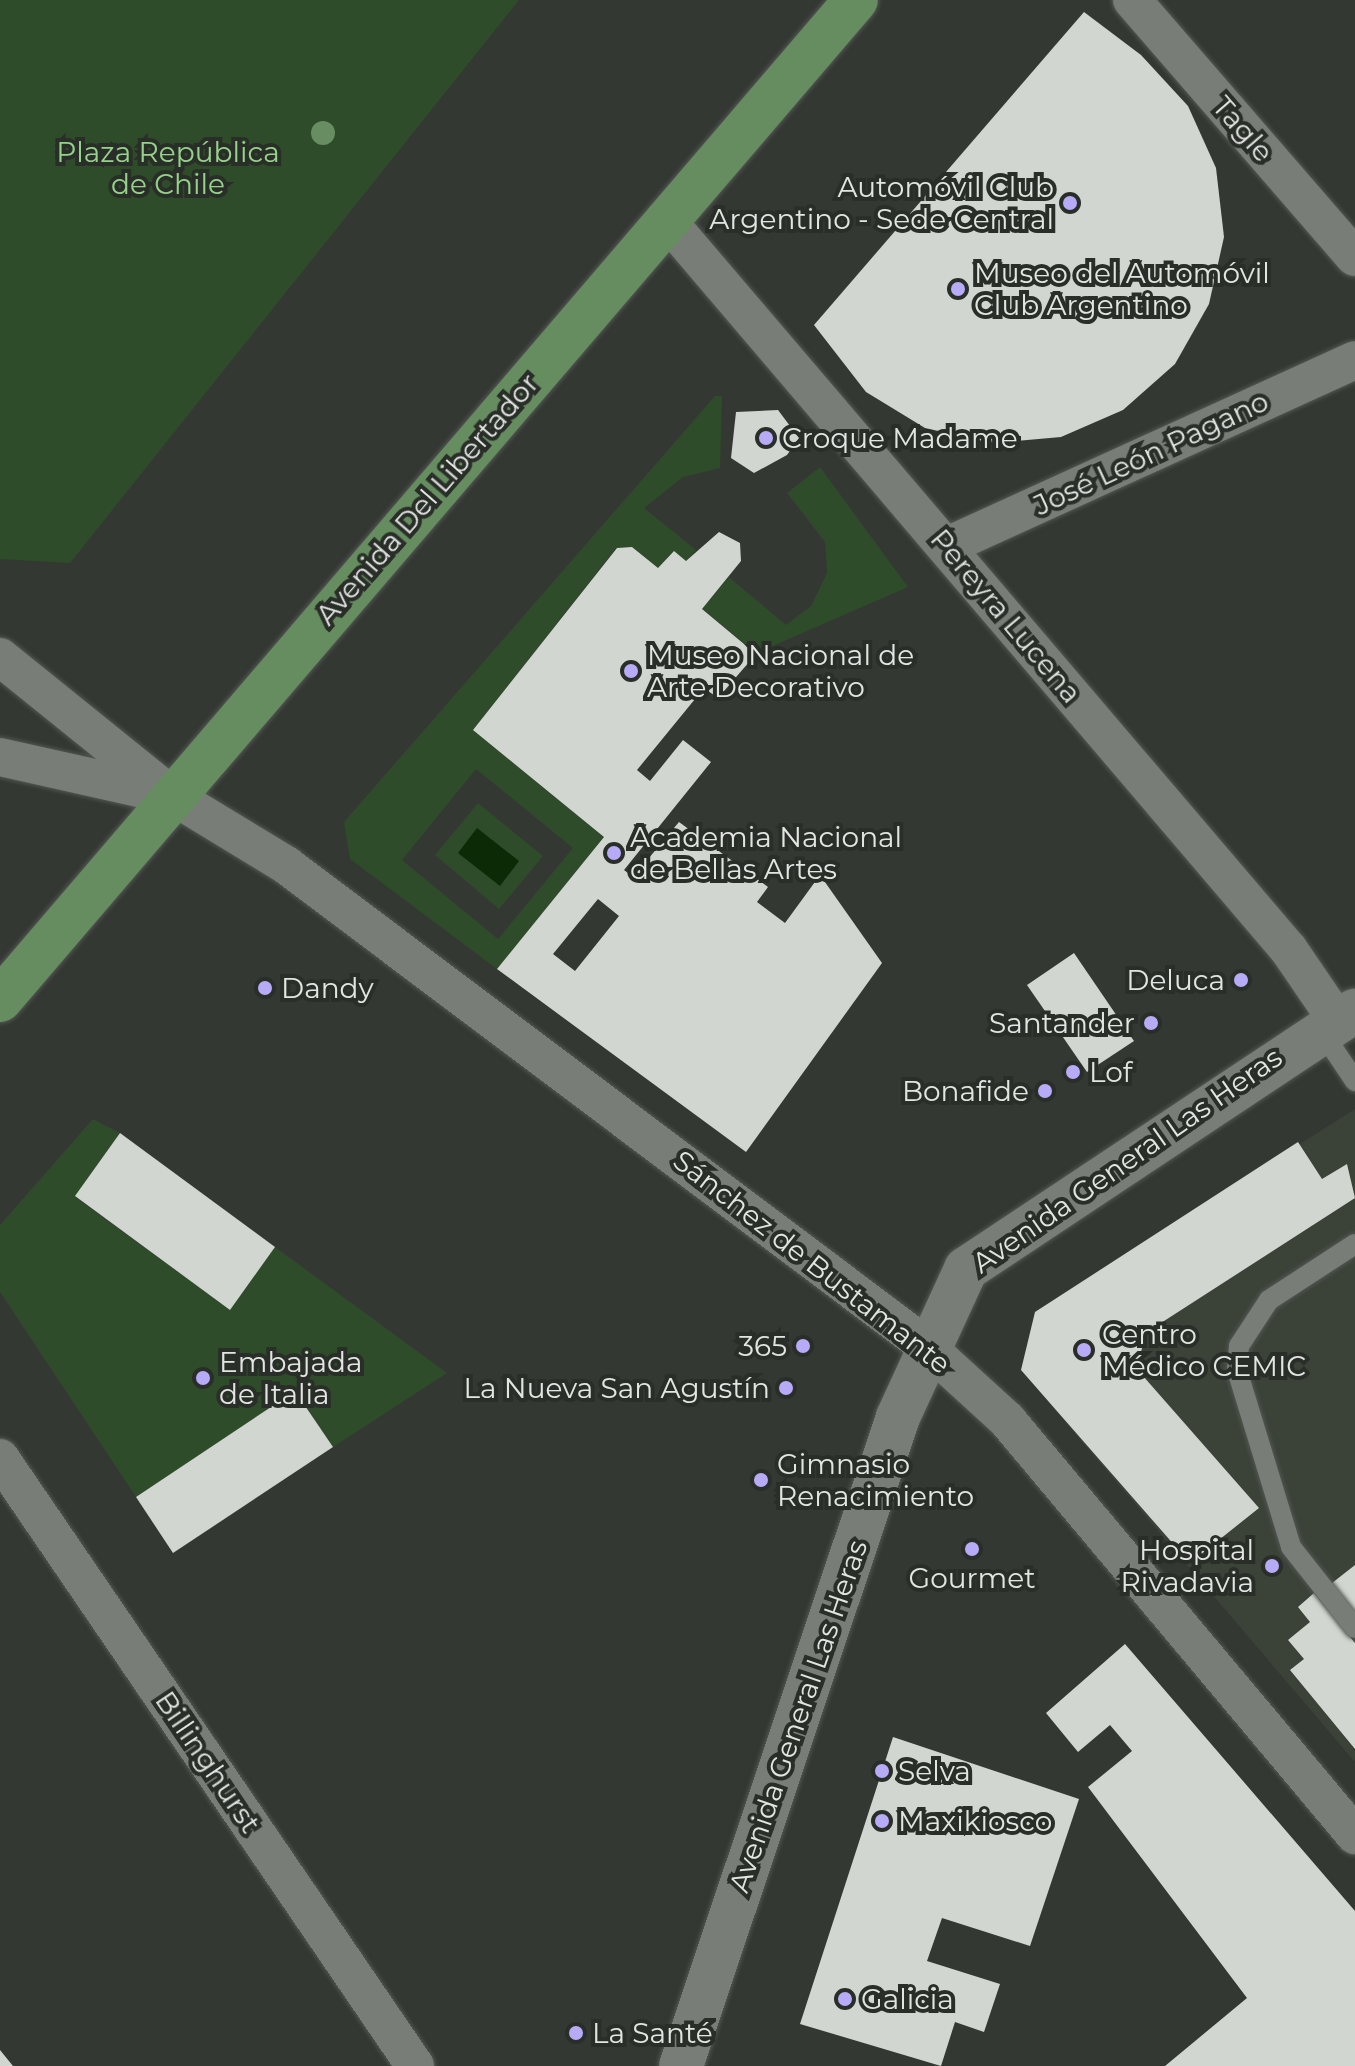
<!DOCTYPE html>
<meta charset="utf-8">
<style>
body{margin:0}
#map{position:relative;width:1355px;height:2066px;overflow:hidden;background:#343833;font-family:Montserrat,sans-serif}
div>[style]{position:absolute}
.built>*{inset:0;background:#3b4339}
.green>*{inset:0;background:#2f4c2a}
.water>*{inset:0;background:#0b2a05}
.building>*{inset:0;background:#d1d6d0}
.roads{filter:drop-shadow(0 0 2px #535753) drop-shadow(0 0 2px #535753)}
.service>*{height:20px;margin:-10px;padding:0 10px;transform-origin:10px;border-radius:10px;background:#787d77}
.minor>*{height:38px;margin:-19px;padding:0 19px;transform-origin:19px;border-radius:19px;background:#787d77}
.secondary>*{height:44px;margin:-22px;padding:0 22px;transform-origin:22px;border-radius:22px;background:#787d77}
.primary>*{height:44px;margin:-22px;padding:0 22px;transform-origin:22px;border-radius:22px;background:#668d5f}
.trees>*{width:24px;height:24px;margin:-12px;border-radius:50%;background:#698d62}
.dots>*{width:22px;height:22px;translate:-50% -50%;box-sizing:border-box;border:4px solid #2a2e29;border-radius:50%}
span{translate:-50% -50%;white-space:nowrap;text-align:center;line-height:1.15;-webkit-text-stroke:8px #2a2e29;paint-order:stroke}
.street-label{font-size:28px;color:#e2e5e2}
.park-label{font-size:28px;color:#95d389}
.poi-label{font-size:28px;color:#e2e5e2}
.right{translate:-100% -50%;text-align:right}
.left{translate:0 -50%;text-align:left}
</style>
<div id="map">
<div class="built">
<i style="clip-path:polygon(1355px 1109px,1355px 1762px,1021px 1370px,1035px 1312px)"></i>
</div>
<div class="green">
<i style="clip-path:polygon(0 0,519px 0,70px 563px,0 559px)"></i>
<i style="clip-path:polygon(evenodd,715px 396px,722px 396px,720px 468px,683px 477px,644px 508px,696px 550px,686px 561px,673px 551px,658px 568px,632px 547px,616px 548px,474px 729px,604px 837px,497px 969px,350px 859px,344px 822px,715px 396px,476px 769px,573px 848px,498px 939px,402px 860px,476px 769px)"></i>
<i style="clip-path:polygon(820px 467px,908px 587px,756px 653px,702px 609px,729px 577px,786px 625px,811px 606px,827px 573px,825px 542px,787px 493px)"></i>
<i style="clip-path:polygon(478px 803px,543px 856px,499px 909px,435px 855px)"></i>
<i style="clip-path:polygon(93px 1119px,120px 1133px,75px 1197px,229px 1309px,275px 1247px,447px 1373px,333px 1447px,295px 1391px,136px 1497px,0 1292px,0 1225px)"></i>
</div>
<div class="water">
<i style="clip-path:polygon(477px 828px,519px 861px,500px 886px,458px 853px)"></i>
</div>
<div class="building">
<i style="clip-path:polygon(1084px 12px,1141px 55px,1188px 106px,1216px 168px,1224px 237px,1209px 304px,1175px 364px,1123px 410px,1061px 437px,992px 443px,925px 428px,866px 392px,814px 325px)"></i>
<i style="clip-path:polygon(778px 410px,799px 438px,787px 455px,754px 473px,731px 458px,736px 412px)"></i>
<i style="clip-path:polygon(evenodd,719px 532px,740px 543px,741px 561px,702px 609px,756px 654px,718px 698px,704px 688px,637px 770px,650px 781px,683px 740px,711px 762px,624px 870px,633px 877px,679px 822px,768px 887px,757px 902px,785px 923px,820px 875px,882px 963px,746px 1152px,497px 969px,604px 837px,473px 730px,617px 548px,632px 547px,658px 568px,674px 551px,686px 561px,719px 532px,598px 899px,619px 916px,575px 971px,553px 954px,598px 899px)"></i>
<i style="clip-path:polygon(1074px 953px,1134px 1041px,1087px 1072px,1027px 985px)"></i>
<i style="clip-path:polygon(120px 1133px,275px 1247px,230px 1310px,75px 1196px)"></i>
<i style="clip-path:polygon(1298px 1142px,1322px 1179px,1347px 1164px,1355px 1198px,1147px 1332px,1136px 1368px,1259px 1508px,1190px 1563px,1021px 1370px,1035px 1312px)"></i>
<i style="clip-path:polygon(295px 1391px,333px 1447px,173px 1553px,136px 1497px)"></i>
<i style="clip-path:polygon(1355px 1565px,1355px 1623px,1327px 1587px)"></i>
<i style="clip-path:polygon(1314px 1593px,1355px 1643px,1355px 1749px,1290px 1670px,1304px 1659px,1288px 1640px,1310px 1622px,1298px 1607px)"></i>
<i style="clip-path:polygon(1125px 1644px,1355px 1911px,1355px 2066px,1165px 2066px,1247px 1998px,1088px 1787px,1132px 1751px,1110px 1725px,1078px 1752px,1046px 1713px)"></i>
<i style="clip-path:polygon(893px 1737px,1079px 1799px,1030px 1946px,942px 1918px,927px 1961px,1000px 1984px,984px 2032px,955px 2022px,941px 2066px,800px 2024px)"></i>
<i style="clip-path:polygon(0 2050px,13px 2066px,0 2066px)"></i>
</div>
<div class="roads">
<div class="service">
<i style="left:1320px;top:1029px;width:63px;rotate:56.1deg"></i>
<i style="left:1355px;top:1244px;width:103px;rotate:146.9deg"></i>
<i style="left:1269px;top:1300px;width:55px;rotate:123.1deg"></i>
<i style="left:1239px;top:1346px;width:24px;rotate:95deg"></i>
<i style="left:1237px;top:1370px;width:185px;rotate:73deg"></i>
<i style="left:1291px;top:1547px;width:103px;rotate:51.7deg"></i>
</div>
<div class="minor">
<i style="left:1132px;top:0;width:340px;rotate:49.1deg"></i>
<i style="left:666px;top:219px;width:960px;rotate:49.56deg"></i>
<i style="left:1289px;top:950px;width:83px;rotate:55.7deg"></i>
<i style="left:947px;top:546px;width:448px;rotate:-24.5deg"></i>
<i style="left:0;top:657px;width:220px;rotate:38.9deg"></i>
<i style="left:171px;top:795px;width:135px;rotate:31.3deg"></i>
<i style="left:286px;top:865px;width:799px;rotate:36.91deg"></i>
<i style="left:925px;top:1345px;width:111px;rotate:42.4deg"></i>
<i style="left:1007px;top:1420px;width:542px;rotate:50.02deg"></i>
<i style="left:0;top:757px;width:169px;rotate:12.6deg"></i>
<i style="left:0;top:1458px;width:736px;rotate:55.68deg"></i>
</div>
<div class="secondary">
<i style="left:681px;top:2066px;width:684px;rotate:-71.51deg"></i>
<i style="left:898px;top:1417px;width:163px;rotate:-65.3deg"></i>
<i style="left:966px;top:1269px;width:467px;rotate:-33.6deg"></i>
</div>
<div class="primary">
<i style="left:0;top:1000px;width:1316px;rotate:-49.44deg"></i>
</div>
</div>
<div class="trees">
<i style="left:323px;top:133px"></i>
</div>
<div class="dots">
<i style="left:1070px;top:203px;background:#b7abf8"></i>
<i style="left:958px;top:289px;background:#b7abf8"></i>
<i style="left:766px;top:438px;background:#b7abf8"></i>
<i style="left:631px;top:671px;background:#b7abf8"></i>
<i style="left:614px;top:853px;background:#b7abf8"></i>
<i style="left:1241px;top:980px;background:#b7abf8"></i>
<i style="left:265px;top:988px;background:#b7abf8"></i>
<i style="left:1151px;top:1023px;background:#b7abf8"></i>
<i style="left:1073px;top:1072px;background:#b7abf8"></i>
<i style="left:1045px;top:1091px;background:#b7abf8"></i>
<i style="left:803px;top:1346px;background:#b7abf8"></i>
<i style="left:1084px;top:1350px;background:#b7abf8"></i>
<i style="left:203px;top:1378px;background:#b7abf8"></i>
<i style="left:786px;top:1388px;background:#b7abf8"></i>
<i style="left:761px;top:1480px;background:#b7abf8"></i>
<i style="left:972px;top:1549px;background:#b7abf8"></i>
<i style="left:1272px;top:1566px;background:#b7abf8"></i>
<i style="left:882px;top:1771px;background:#b7abf8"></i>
<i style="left:882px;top:1821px;background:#b7abf8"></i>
<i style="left:845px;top:1999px;background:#b7abf8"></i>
<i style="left:576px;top:2033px;background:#b7abf8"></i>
</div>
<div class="street-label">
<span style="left:1243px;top:129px;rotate:49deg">Tagle</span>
<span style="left:1151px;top:453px;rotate:-25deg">José León Pagano</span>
<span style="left:427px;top:499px;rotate:-49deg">Avenida Del Libertador</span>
<span style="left:1006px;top:616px;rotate:50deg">Pereyra Lucena</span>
<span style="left:1127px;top:1160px;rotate:-35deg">Avenida General Las Heras</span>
<span style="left:812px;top:1262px;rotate:38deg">Sánchez de Bustamante</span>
<span style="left:798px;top:1716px;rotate:-71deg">Avenida General Las Heras</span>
<span style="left:208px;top:1762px;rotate:56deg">Billinghurst</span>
</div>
<div class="park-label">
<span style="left:168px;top:168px">Plaza República<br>de Chile</span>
</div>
<div class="poi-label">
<span class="right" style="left:1054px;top:203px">Automóvil Club<br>Argentino - Sede Central</span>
<span class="left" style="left:974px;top:289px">Museo del Automóvil<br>Club Argentino</span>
<span class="left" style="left:782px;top:438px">Croque Madame</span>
<span class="left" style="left:647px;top:671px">Museo Nacional de<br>Arte Decorativo</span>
<span class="left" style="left:630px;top:853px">Academia Nacional<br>de Bellas Artes</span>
<span class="right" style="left:1225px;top:980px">Deluca</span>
<span class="left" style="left:281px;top:988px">Dandy</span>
<span class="right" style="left:1135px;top:1023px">Santander</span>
<span class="left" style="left:1089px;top:1072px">Lof</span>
<span class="right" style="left:1029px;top:1091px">Bonafide</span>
<span class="left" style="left:1102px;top:1350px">Centro<br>Médico CEMIC</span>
<span class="right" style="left:787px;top:1346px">365</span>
<span class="left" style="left:219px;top:1378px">Embajada<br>de Italia</span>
<span class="right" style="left:770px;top:1388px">La Nueva San Agustín</span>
<span class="left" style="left:777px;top:1480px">Gimnasio<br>Renacimiento</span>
<span class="right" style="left:1254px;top:1566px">Hospital<br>Rivadavia</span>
<span style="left:972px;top:1578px">Gourmet</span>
<span class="left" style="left:898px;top:1771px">Selva</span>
<span class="left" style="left:898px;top:1821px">Maxikiosco</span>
<span class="left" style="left:861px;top:1999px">Galicia</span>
<span class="left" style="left:592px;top:2033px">La Santé</span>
</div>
</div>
